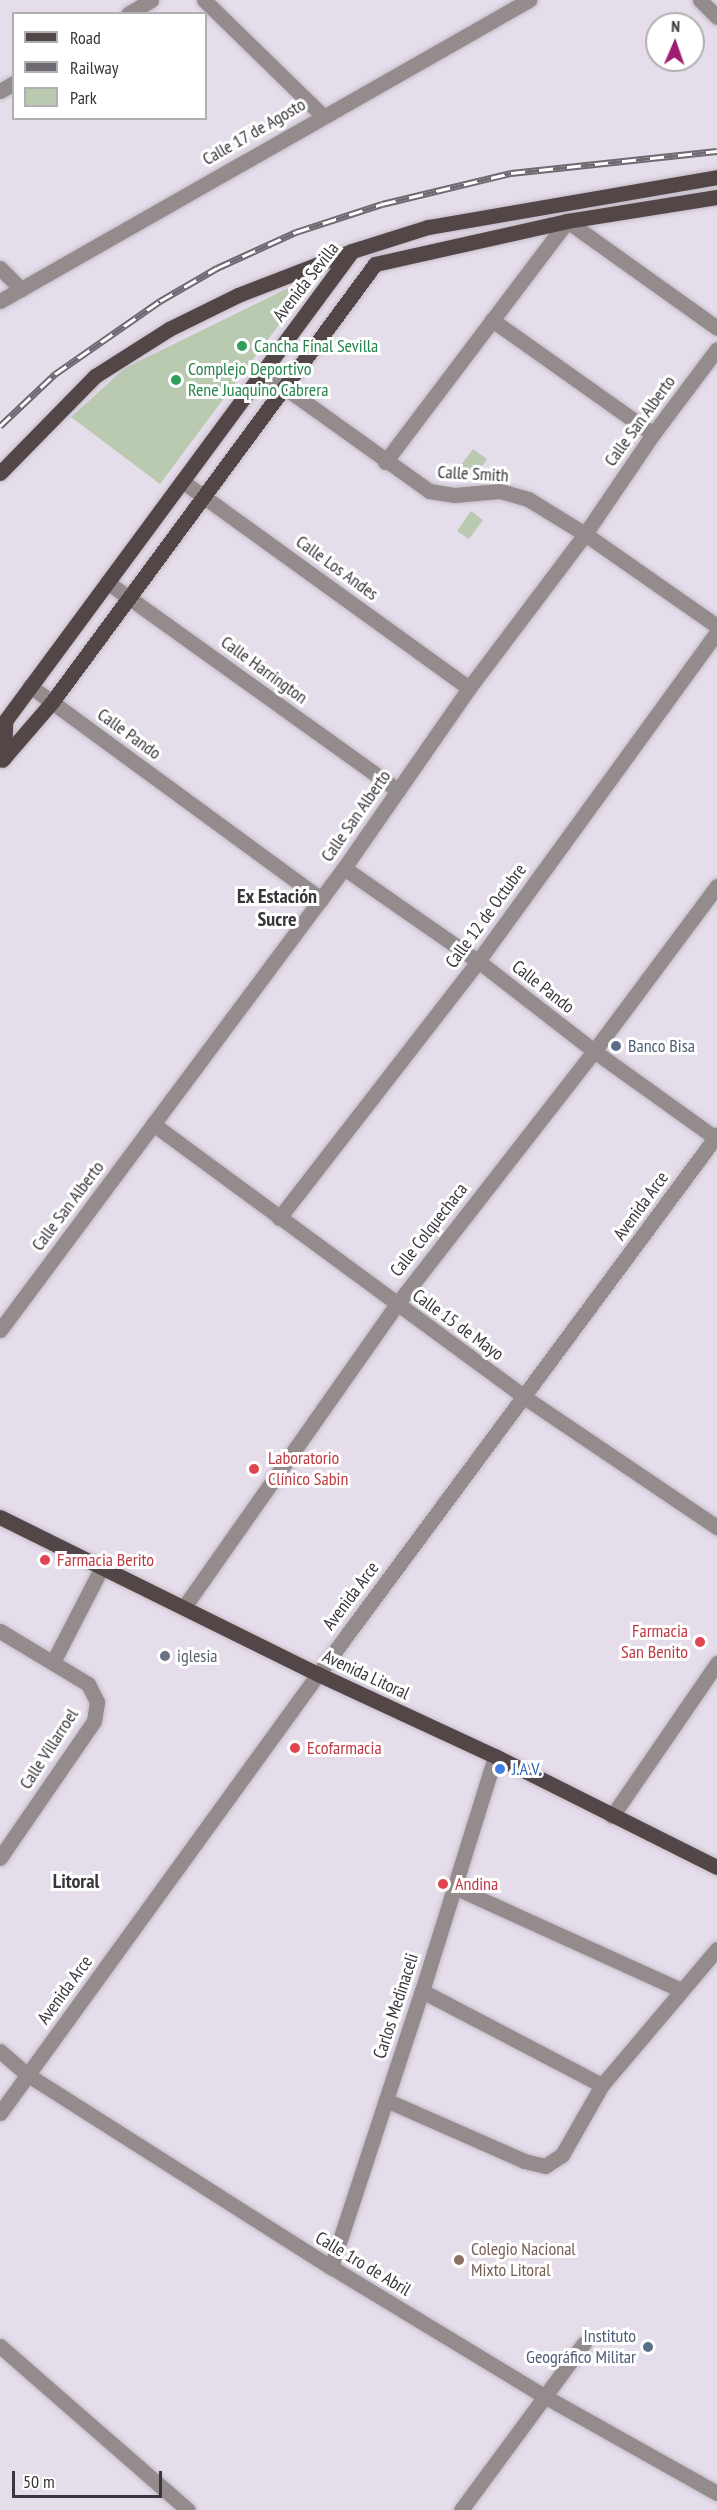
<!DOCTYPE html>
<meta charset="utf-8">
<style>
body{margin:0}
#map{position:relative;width:717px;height:2510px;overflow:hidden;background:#e6ddeb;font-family:"PT Sans Narrow",sans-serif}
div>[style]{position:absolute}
.green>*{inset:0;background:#bacab0}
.roads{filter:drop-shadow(0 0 2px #c3bcc8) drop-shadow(0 0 2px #c3bcc8)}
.minor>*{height:15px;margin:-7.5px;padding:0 7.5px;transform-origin:7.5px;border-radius:7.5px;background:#938b8c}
.major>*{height:15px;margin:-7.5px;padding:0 7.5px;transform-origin:7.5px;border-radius:7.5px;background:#534647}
.rail>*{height:7px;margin-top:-3.5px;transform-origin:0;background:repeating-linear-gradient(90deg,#fff 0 14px,#6f6a72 0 28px);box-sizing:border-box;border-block:2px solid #6f6a72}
.dots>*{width:16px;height:16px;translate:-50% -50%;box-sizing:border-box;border:3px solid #fff;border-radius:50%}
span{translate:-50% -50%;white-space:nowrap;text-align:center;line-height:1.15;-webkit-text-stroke:6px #fff;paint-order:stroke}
.street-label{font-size:18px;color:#39363b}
.leisure-label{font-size:18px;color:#27864d}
.left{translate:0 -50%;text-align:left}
.service-label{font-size:18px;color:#4e5e75}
.right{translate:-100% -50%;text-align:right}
.health-label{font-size:18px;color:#be3a42}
.worship-label{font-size:18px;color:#5b616d}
.shop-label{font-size:18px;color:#366cbe}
.education-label{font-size:18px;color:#785e54}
.neighbourhood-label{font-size:20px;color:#39363b;font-weight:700}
.legend{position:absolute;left:12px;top:12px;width:195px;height:108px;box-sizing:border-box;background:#fff;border:2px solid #b0afb1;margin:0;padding:8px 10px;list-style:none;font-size:18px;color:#39363b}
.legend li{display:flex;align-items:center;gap:12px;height:30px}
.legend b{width:30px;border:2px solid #b0afb1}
.north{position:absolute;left:645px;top:12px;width:60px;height:60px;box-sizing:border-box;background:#fff;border:2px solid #b0afb1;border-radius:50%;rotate:2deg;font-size:16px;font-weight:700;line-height:24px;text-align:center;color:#39363b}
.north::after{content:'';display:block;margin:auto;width:21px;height:27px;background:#9d1d71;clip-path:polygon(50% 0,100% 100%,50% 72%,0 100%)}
.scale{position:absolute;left:12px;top:2471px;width:150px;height:27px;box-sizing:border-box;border:3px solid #39363b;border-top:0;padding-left:8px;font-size:18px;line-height:21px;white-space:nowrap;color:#39363b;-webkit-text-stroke:4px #fff;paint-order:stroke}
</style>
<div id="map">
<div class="green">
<i style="clip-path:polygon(317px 274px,160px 484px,71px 417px,125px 368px)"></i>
<i style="clip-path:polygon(473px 449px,487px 459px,475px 476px,453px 476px)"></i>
<i style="clip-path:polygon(471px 511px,483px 520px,469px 539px,457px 531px)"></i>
</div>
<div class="roads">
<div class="minor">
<i style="left:204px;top:0;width:165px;rotate:44.3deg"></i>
<i style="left:700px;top:0;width:24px;rotate:45deg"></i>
<i style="left:128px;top:14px;width:27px;rotate:-31deg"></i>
<i style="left:0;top:91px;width:16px;rotate:-30deg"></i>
<i style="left:0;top:268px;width:30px;rotate:45deg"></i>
<i style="left:0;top:301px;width:609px;rotate:-29.64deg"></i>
<i style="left:492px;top:320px;width:197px;rotate:35.3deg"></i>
<i style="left:263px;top:372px;width:204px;rotate:35.6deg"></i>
<i style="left:429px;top:491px;width:25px;rotate:9deg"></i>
<i style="left:454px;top:495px;width:46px;rotate:-5deg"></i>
<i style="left:500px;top:491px;width:29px;rotate:16deg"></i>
<i style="left:528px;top:499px;width:67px;rotate:31.6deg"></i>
<i style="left:585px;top:534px;width:161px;rotate:34.9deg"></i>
<i style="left:385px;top:462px;width:302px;rotate:-52.9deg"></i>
<i style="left:567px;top:221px;width:184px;rotate:35.5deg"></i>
<i style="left:182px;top:481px;width:354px;rotate:35.8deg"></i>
<i style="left:107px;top:582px;width:358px;rotate:35.6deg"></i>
<i style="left:30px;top:686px;width:361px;rotate:36.2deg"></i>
<i style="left:344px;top:868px;width:163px;rotate:34.8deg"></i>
<i style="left:478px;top:961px;width:147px;rotate:37.8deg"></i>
<i style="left:594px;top:1051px;width:151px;rotate:35.6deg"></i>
<i style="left:153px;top:1124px;width:461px;rotate:36.3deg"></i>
<i style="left:524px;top:1397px;width:233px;rotate:34deg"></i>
<i style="left:279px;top:1218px;width:325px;rotate:-52.2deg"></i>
<i style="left:478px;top:961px;width:407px;rotate:-54deg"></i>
<i style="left:0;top:1330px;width:576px;rotate:-53.33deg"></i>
<i style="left:344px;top:868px;width:219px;rotate:-55.2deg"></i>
<i style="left:469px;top:688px;width:193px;rotate:-53deg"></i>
<i style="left:585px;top:534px;width:121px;rotate:-55.8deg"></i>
<i style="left:653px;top:434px;width:106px;rotate:-53deg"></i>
<i style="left:184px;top:1607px;width:370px;rotate:-54.9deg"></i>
<i style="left:397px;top:1304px;width:321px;rotate:-52.1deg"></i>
<i style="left:594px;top:1051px;width:206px;rotate:-53.3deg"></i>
<i style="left:0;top:1631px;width:103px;rotate:31.1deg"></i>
<i style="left:88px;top:1684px;width:20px;rotate:63deg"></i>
<i style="left:97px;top:1702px;width:19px;rotate:99deg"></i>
<i style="left:94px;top:1721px;width:166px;rotate:124.5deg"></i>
<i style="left:53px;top:1662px;width:107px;rotate:-62.7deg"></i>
<i style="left:612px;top:1816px;width:186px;rotate:-55.5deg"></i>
<i style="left:454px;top:1887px;width:249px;rotate:24.4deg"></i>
<i style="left:422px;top:1991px;width:203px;rotate:27.6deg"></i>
<i style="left:0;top:2051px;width:37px;rotate:41deg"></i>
<i style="left:28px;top:2075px;width:359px;rotate:32.4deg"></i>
<i style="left:331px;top:2267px;width:249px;rotate:31.2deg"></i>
<i style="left:544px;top:2396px;width:198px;rotate:29.3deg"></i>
<i style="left:386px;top:2100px;width:151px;rotate:23.8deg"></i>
<i style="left:524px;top:2161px;width:22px;rotate:13deg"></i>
<i style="left:545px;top:2166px;width:20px;rotate:-33deg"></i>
<i style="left:562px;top:2155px;width:81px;rotate:-60.3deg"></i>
<i style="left:602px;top:2085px;width:178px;rotate:-49.8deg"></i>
<i style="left:0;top:2113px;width:542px;rotate:-54.08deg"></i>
<i style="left:318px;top:1674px;width:671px;rotate:-53.49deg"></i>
<i style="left:331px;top:2267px;width:291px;rotate:-71.8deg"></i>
<i style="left:422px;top:1991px;width:246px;rotate:-72.7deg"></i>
<i style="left:0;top:2346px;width:249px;rotate:41.1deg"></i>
<i style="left:461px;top:2510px;width:207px;rotate:-53.6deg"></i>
</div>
<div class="major">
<i style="left:0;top:473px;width:136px;rotate:-45.6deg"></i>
<i style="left:95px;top:376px;width:88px;rotate:-32.4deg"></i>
<i style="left:169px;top:329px;width:77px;rotate:-26.2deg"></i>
<i style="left:238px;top:295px;width:122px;rotate:-21.1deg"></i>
<i style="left:4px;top:758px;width:37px;rotate:-88deg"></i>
<i style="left:5px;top:721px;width:584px;rotate:-53.56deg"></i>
<i style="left:352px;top:251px;width:80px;rotate:-17.5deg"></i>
<i style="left:428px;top:227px;width:293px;rotate:-9.8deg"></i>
<i style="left:2px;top:760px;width:77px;rotate:-49.2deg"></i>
<i style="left:52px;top:702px;width:544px;rotate:-53.59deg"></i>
<i style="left:375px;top:264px;width:197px;rotate:-12.6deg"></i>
<i style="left:567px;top:221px;width:152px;rotate:-9.1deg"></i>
<i style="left:0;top:1517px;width:355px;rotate:26.3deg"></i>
<i style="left:318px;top:1674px;width:195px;rotate:24.9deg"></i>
<i style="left:495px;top:1756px;width:248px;rotate:26.6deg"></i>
</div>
</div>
<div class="rail">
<i style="left:0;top:426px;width:76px;rotate:-43.4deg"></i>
<i style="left:55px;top:374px;width:128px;rotate:-34.8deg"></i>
<i style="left:160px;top:301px;width:66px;rotate:-30.1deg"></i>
<i style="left:217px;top:268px;width:87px;rotate:-24.5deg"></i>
<i style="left:296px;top:232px;width:90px;rotate:-18deg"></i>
<i style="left:382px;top:204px;width:133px;rotate:-13.5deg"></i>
<i style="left:511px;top:173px;width:207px;rotate:-6.1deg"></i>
</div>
<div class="dots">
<i style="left:242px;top:346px;background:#2e9e5b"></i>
<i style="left:176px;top:380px;background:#2e9e5b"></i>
<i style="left:616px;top:1046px;background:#5c6f8a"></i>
<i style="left:254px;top:1469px;background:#e0444e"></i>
<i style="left:45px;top:1560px;background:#e0444e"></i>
<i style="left:700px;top:1642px;background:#e0444e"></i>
<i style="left:165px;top:1656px;background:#6b7280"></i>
<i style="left:295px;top:1748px;background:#e0444e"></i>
<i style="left:500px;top:1769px;background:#3f7fe0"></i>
<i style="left:443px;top:1884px;background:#e0444e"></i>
<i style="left:459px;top:2260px;background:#8d6e63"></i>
<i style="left:648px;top:2347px;background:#5c6f8a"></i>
</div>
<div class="street-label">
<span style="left:254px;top:132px;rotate:-30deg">Calle 17 de Agosto</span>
<span style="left:306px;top:282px;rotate:-52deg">Avenida Sevilla</span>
<span style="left:640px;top:421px;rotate:-54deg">Calle San Alberto</span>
<span style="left:473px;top:474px;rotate:3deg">Calle Smith</span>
<span style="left:337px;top:568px;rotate:36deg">Calle Los Andes</span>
<span style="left:264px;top:670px;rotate:36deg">Calle Harrington</span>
<span style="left:129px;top:734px;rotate:36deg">Calle Pando</span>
<span style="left:356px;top:816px;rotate:-55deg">Calle San Alberto</span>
<span style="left:486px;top:916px;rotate:-54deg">Calle 12 de Octubre</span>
<span style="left:543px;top:987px;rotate:38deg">Calle Pando</span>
<span style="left:68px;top:1206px;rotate:-53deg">Calle San Alberto</span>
<span style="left:641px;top:1206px;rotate:-54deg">Avenida Arce</span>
<span style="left:429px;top:1230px;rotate:-52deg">Calle Colquechaca</span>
<span style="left:458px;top:1325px;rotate:36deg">Calle 15 de Mayo</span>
<span style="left:351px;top:1596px;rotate:-53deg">Avenida Arce</span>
<span style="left:366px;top:1675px;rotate:25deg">Avenida Litoral</span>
<span style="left:49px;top:1749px;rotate:-57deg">Calle Villarroel</span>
<span style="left:65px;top:1990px;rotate:-54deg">Avenida Arce</span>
<span style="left:396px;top:2006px;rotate:-72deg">Carlos Medinaceli</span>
<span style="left:363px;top:2264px;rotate:31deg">Calle 1ro de Abril</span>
</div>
<div class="leisure-label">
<span class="left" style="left:254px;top:346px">Cancha Final Sevilla</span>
<span class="left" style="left:188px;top:380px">Complejo Deportivo<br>Rene Juaquino Cabrera</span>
</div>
<div class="service-label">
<span class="left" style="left:628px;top:1046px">Banco Bisa</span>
<span class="right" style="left:636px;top:2347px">Instituto<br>Geográfico Militar</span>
</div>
<div class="health-label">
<span class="left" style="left:268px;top:1469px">Laboratorio<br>Clínico Sabin</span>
<span class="left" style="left:57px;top:1560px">Farmacia Berito</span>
<span class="right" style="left:688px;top:1642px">Farmacia<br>San Benito</span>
<span class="left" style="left:307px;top:1748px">Ecofarmacia</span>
<span class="left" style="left:455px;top:1884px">Andina</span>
</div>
<div class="worship-label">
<span class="left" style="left:177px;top:1656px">iglesia</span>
</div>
<div class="shop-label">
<span class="left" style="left:512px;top:1769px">J.A.V.</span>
</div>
<div class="education-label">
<span class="left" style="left:471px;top:2260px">Colegio Nacional<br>Mixto Litoral</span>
</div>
<div class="neighbourhood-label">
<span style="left:277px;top:908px">Ex Estación<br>Sucre</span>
<span style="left:76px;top:1881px">Litoral</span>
</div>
<ul class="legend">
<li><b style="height:8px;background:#534647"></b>Road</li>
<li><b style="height:8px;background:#6f6a72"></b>Railway</li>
<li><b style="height:16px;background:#bacab0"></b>Park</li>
</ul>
<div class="north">N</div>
<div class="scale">50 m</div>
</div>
